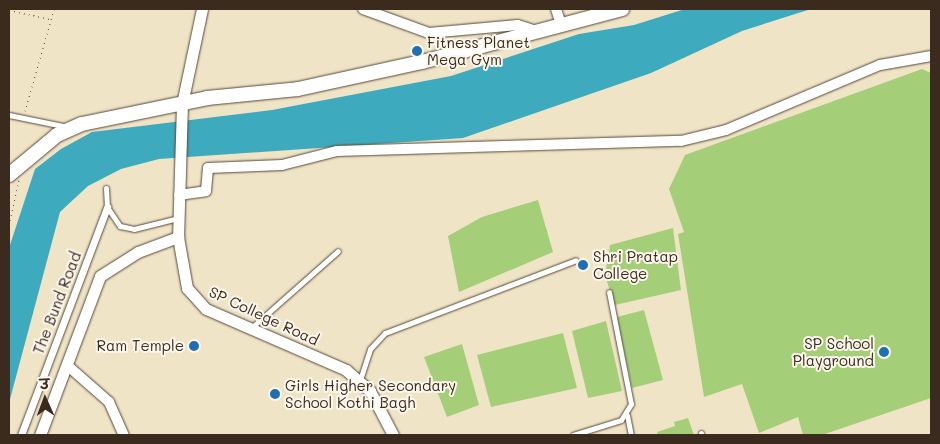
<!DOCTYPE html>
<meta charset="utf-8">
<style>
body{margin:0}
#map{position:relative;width:940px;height:444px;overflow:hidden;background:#f0e4c7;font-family:Mali,"Playpen Sans Deva",sans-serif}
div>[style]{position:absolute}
.green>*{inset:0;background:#a5ce79}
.water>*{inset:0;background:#3eaabd}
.path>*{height:1px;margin-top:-0.5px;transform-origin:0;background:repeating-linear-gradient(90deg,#564637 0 1px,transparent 0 5px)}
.roads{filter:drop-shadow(0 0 1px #564637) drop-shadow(0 0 1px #564637)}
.service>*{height:5px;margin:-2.5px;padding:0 2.5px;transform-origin:2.5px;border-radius:2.5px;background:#fff}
.pedestrian>*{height:7px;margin:-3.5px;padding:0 3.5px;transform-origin:3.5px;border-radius:3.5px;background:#fff}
.minor>*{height:10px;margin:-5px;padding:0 5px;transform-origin:5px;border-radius:5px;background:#fff}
.tertiary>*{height:11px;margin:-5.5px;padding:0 5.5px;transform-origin:5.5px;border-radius:5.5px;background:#fff}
.secondary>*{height:14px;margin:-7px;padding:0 7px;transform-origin:7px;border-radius:7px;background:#fff}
.dots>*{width:14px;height:14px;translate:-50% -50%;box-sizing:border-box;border:2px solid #fbf7ec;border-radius:50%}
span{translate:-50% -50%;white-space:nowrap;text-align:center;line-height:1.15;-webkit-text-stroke:4px #fbf7ec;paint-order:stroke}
.poi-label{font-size:15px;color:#3b2a1e}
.left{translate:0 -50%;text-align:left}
.right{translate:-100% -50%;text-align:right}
.street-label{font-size:15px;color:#3b2a1e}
.frame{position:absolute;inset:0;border:10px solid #3b2a1e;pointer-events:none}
.north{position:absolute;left:20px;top:374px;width:50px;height:50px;-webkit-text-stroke:4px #fbf7ec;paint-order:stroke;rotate:358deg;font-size:14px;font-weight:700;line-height:20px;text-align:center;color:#3b2a1e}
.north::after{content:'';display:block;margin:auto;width:18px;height:22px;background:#3b2a1e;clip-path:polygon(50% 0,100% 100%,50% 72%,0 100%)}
</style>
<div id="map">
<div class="green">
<i style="clip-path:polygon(922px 69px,931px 73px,931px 398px,822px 435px,803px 435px,798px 417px,759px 433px,742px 384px,704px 397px,678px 234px,684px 232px,669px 189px,685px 155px)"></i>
<i style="clip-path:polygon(538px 200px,553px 252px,459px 292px,448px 236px,482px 217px)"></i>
<i style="clip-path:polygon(673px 228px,681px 290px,615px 305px,605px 276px,610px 245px)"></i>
<i style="clip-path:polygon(644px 310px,663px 380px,632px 388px,617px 317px)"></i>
<i style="clip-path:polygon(606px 321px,622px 391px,588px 398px,572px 331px)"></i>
<i style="clip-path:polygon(563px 333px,577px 388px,491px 407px,477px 355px)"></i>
<i style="clip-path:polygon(462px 344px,479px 405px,447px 417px,424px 357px)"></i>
<i style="clip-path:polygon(688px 418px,694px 435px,658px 435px,657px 432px,675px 426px,674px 422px)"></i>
</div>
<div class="water">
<i style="clip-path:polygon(685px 9px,811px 9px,742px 31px,651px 73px,463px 138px,159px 159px,121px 169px,88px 186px,60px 212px,9px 403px,9px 248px,35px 169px,61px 149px,92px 132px,272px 110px,451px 76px,579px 34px,634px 25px)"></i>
</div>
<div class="path">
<i style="left:9px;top:10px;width:42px;rotate:12.4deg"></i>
<i style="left:25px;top:111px;width:106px;rotate:-74.1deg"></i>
<i style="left:9px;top:225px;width:46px;rotate:-77.5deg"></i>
</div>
<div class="roads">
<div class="service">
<i style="left:9px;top:115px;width:60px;rotate:11.5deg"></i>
<i style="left:106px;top:188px;width:19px;rotate:87deg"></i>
<i style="left:107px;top:207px;width:23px;rotate:56deg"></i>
<i style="left:120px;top:226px;width:14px;rotate:12deg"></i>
<i style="left:134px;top:229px;width:45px;rotate:-14deg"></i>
<i style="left:251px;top:328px;width:116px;rotate:-41.5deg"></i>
<i style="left:360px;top:380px;width:33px;rotate:-72deg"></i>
<i style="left:370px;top:349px;width:22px;rotate:-47deg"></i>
<i style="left:385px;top:333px;width:204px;rotate:-20.9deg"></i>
<i style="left:627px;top:415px;width:20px;rotate:79deg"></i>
<i style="left:701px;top:433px;width:2px;rotate:90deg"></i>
<i style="left:573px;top:435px;width:50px;rotate:-17.4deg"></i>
<i style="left:621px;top:420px;width:19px;rotate:-58deg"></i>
<i style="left:631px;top:404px;width:114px;rotate:-101.1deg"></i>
</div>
<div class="pedestrian">
<i style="left:21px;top:435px;width:244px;rotate:-69.3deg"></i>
</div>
<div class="minor">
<i style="left:363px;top:9px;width:70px;rotate:20deg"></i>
<i style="left:429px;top:33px;width:89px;rotate:-5.1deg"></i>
<i style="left:518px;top:25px;width:20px;rotate:18deg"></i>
<i style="left:556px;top:9px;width:16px;rotate:72deg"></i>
<i style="left:179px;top:195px;width:27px;rotate:-8deg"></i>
<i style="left:206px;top:191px;width:23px;rotate:-85deg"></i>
<i style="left:208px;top:168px;width:74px;rotate:-2.3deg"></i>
<i style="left:282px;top:165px;width:57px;rotate:-14.3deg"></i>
<i style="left:337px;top:151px;width:344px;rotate:-1.7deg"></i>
<i style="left:681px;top:141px;width:46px;rotate:-13.7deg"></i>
<i style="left:726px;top:130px;width:167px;rotate:-22.9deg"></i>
<i style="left:880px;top:65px;width:52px;rotate:-10deg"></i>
<i style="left:68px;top:366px;width:55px;rotate:41.3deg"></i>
<i style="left:109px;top:402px;width:36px;rotate:66deg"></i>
</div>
<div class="tertiary">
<i style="left:202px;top:9px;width:97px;rotate:101.9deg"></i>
<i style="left:182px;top:104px;width:133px;rotate:91.7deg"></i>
<i style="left:178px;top:237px;width:52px;rotate:80deg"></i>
<i style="left:187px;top:288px;width:28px;rotate:48deg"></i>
<i style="left:206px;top:309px;width:153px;rotate:23.5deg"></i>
<i style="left:346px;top:370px;width:32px;rotate:41deg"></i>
<i style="left:370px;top:391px;width:50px;rotate:62.4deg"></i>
<i style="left:40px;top:435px;width:170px;rotate:-69.3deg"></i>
<i style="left:100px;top:276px;width:45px;rotate:-32.3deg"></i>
<i style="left:138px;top:252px;width:43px;rotate:-20.6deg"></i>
</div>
<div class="secondary">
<i style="left:9px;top:175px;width:62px;rotate:-39.8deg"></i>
<i style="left:57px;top:135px;width:27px;rotate:-24deg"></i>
<i style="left:82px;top:124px;width:128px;rotate:-11.7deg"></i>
<i style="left:207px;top:98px;width:91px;rotate:-5.6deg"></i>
<i style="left:298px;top:89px;width:127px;rotate:-12.3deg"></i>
<i style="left:422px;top:62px;width:207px;rotate:-14.8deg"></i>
</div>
</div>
<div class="dots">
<i style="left:417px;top:51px;background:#1f6fb2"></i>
<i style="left:583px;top:265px;background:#1f6fb2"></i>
<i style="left:194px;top:346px;background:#1f6fb2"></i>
<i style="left:884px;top:352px;background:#1f6fb2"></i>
<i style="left:275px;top:394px;background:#1f6fb2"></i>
</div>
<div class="poi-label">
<span class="left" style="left:427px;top:51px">Fitness Planet<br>Mega Gym</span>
<span class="left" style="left:593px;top:265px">Shri Pratap<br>College</span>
<span class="right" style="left:874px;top:352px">SP School<br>Playground</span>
<span class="right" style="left:184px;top:346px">Ram Temple</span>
<span class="left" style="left:285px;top:394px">Girls Higher Secondary<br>School Kothi Bagh</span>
</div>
<div class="street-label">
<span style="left:57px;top:303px;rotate:-69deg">The Bund Road</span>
<span style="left:264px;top:316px;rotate:25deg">SP College Road</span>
</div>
<div class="frame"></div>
<div class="north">उ</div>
</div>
